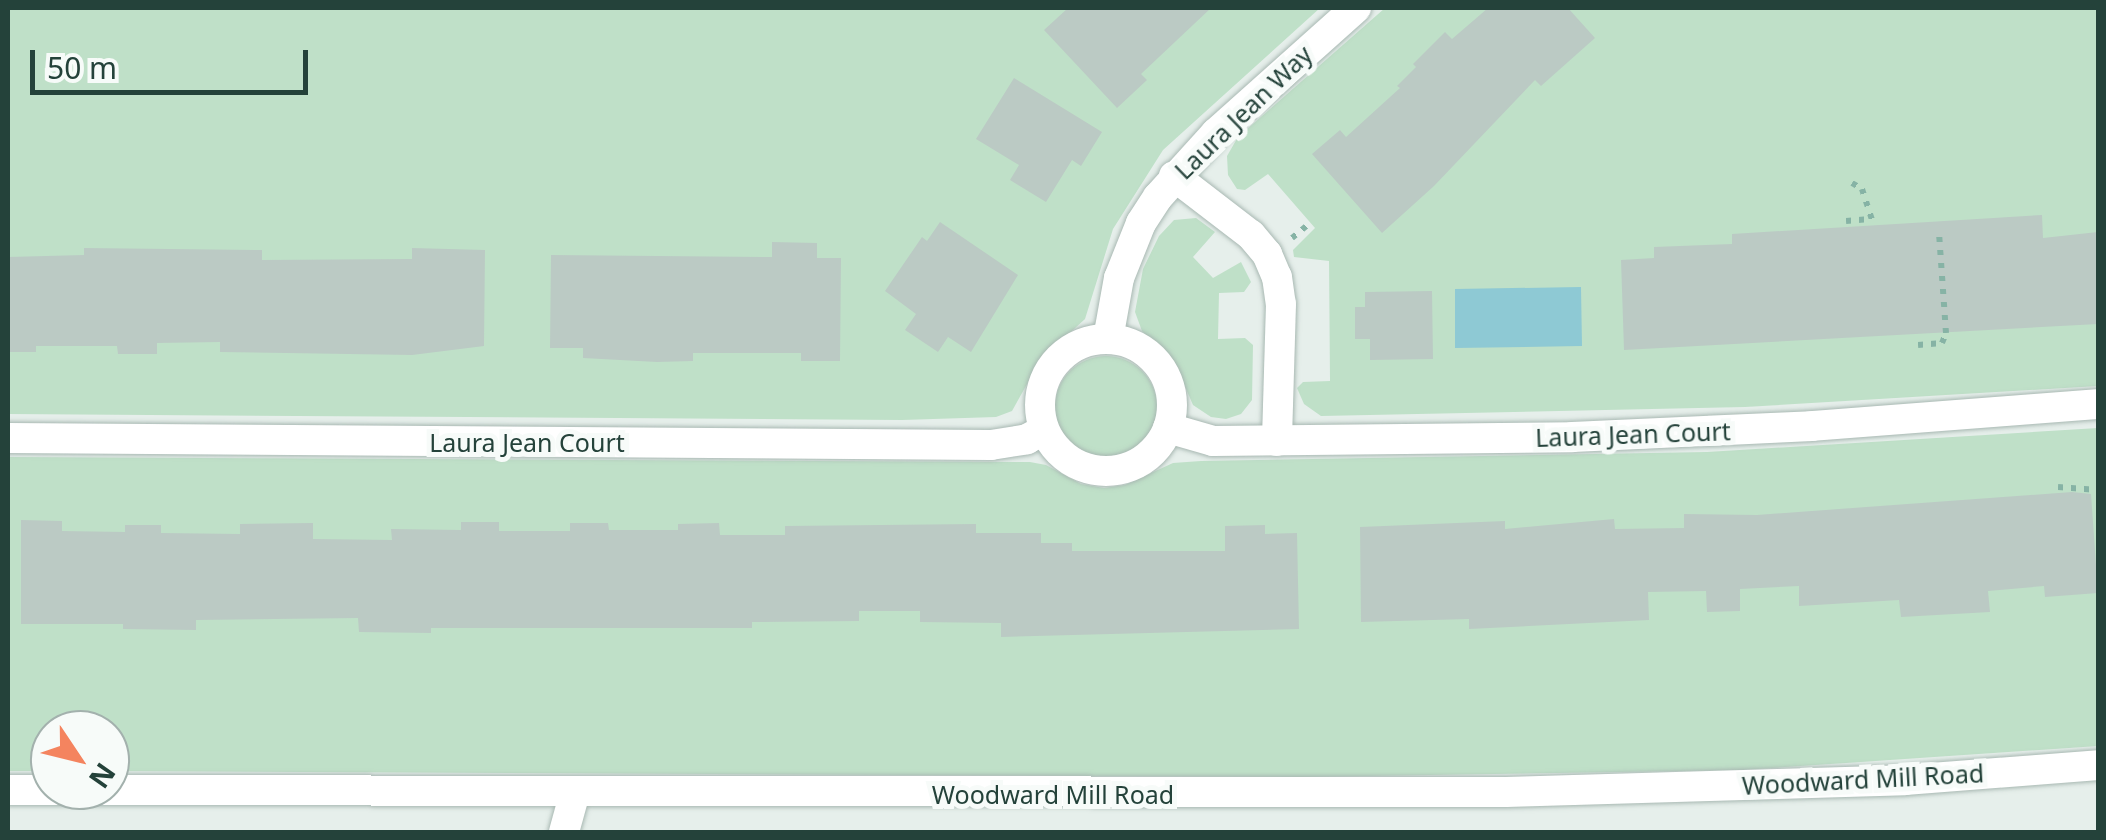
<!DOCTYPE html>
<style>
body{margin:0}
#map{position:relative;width:2106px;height:840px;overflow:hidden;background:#e6efeb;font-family:"Noto Sans",sans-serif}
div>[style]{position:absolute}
.green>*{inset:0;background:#bfe0c8}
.round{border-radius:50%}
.water>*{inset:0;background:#8ec9d4}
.building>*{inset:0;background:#bbcac4}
.path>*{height:6px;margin-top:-3px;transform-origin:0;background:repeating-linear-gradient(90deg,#86b3a5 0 5px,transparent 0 13px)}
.roads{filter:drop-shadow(0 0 2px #a8b8b2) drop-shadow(0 0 2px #a8b8b2)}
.minor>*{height:30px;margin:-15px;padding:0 15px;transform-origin:15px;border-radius:15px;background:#fff}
.minor>.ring{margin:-15px;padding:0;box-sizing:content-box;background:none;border:30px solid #fff;border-radius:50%}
span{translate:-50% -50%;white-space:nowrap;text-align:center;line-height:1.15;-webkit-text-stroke:10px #f7fbf9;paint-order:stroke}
.street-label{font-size:25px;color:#24423a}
.frame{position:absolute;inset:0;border:10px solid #24423a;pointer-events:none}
.north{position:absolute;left:30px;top:710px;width:100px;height:100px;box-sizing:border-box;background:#f7fbf9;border:2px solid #a3b1ad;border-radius:50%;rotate:125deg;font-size:28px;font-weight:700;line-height:40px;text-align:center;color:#24423a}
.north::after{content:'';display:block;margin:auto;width:35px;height:45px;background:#f4845f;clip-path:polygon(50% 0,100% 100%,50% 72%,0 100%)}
.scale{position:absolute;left:30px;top:50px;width:278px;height:45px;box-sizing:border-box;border:5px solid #24423a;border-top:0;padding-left:12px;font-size:30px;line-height:35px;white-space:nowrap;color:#24423a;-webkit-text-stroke:8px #f7fbf9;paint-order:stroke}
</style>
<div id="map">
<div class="green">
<i style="clip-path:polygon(8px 8px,1320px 8px,1163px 150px,1113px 229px,1085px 319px,1041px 359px,1012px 411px,996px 417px,902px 420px,8px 414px)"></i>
<i style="clip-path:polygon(1385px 8px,2098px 8px,2098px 386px,1745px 407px,1321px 416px,1304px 404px,1297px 388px,1303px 382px,1330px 381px,1329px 261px,1294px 257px,1293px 250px,1315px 228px,1268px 174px,1245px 190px,1237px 189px,1228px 175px,1227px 156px,1238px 137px)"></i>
<i style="clip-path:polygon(1196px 218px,1215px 232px,1193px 257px,1213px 278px,1241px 262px,1251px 282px,1244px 292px,1219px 293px,1218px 339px,1245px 338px,1253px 345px,1252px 400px,1241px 414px,1226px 419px,1211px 417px,1193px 405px,1177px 368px,1142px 331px,1135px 312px,1143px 269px,1159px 236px,1174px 220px)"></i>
<i class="round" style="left:1055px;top:356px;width:102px;height:102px"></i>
<i style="clip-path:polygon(2098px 428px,2098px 746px,1742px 770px,1300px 777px,110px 771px,110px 730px,50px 730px,50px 771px,8px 771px,8px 457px,1030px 462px,1046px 465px,1081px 484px,1104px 488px,1125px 485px,1173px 463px,1201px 461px,1707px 452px)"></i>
</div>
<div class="water">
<i style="clip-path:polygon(1581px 287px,1582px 346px,1455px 348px,1455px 289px)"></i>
</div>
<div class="building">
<i style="clip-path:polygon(1068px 8px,1211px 8px,1141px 74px,1147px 80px,1117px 108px,1044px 30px)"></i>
<i style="clip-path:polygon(1488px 8px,1568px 8px,1595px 38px,1541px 86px,1535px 80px,1434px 186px,1382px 233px,1312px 154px,1340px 130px,1346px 137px,1400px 88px,1397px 86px,1416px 67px,1413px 64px,1445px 32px,1452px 39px)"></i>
<i style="clip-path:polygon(1014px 78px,1102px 132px,1081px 166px,1072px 160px,1046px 202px,1010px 180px,1019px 165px,976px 139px)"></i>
<i style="clip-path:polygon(2042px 215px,2043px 238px,2098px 232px,2098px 324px,1624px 350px,1621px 260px,1654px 258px,1654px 247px,1732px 244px,1732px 234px)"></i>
<i style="clip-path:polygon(940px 222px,1018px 275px,971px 352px,948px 337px,938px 352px,905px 330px,916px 314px,885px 291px,922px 237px,927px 241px)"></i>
<i style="clip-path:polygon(772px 242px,817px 243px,817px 258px,841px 258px,840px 361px,801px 361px,801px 353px,693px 353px,693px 361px,657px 362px,583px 358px,583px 348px,550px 348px,551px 255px,772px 257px)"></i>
<i style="clip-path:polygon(84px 248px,262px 250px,262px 260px,412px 259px,412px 248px,485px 250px,484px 346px,412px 355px,220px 352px,220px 342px,157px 343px,157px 354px,118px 354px,117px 346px,36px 346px,36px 352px,8px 352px,8px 257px,84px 255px)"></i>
<i style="clip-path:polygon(1432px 291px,1433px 359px,1370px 360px,1370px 339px,1355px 339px,1355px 307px,1365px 307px,1365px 292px)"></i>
<i style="clip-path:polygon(2072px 492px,2091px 494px,2098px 593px,2045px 597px,2044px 586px,1988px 591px,1990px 612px,1901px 617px,1899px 600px,1799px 606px,1799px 586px,1740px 589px,1740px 611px,1707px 612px,1706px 591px,1648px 592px,1649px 620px,1469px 629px,1469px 619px,1361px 622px,1360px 527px,1505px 521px,1505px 529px,1614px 519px,1615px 529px,1684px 528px,1684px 514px,1757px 515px)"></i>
<i style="clip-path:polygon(21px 520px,62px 521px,62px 531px,125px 532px,125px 525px,161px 525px,161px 533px,240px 534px,240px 524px,313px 523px,313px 539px,392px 540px,391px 529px,461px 530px,461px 522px,499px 522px,499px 531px,570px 531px,570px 523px,608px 523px,609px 530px,678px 530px,678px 524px,719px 523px,720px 535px,785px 535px,785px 526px,976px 524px,976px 533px,1041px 533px,1041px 543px,1072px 543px,1072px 551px,1225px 551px,1225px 526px,1265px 525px,1265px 534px,1297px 533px,1299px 629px,1001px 637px,1001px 623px,920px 622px,920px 611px,859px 611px,859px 621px,752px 622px,752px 628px,431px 628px,431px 633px,359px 632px,358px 618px,196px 620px,196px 630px,123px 629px,123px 624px,21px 624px)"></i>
</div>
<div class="path">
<i style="left:1852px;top:183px;width:12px;rotate:31deg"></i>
<i style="left:1862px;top:189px;width:38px;rotate:72deg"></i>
<i style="left:1846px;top:221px;width:24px;rotate:-5deg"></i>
<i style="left:1292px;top:238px;width:25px;rotate:-40deg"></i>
<i style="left:1918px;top:345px;width:24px;rotate:-5deg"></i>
<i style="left:1942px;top:343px;width:11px;rotate:-68deg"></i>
<i style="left:1946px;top:333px;width:99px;rotate:-94deg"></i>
<i style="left:2058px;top:487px;width:40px;rotate:4.3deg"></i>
</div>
<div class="roads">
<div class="minor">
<i style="left:1174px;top:176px;width:97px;rotate:37.5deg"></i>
<i style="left:1251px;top:235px;width:25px;rotate:50deg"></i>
<i style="left:1267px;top:254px;width:25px;rotate:67deg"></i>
<i style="left:1277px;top:277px;width:27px;rotate:82deg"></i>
<i style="left:1281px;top:304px;width:137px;rotate:91.7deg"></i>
<i class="ring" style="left:1040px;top:339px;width:102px;height:102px"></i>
<i style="left:1108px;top:339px;width:62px;rotate:-79.8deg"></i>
<i style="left:1119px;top:278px;width:59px;rotate:-68.2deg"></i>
<i style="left:1141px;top:223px;width:31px;rotate:-57deg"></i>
<i style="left:1158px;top:197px;width:86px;rotate:-47.8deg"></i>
<i style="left:1216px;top:133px;width:188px;rotate:-41.8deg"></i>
<i style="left:1168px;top:428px;width:47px;rotate:16.1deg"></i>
<i style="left:1213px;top:441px;width:359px;rotate:-0.6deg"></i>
<i style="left:1572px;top:437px;width:240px;rotate:-2.6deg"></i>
<i style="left:1812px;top:426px;width:287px;rotate:-4.4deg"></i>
<i style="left:8px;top:438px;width:983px;rotate:0.41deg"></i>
<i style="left:991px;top:445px;width:36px;rotate:-9deg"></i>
<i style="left:1027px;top:439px;width:19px;rotate:-28deg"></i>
<i style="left:8px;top:790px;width:1498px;rotate:0.08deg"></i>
<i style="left:1506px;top:792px;width:399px;rotate:-1.7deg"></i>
<i style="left:1905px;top:780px;width:194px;rotate:-4.4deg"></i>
<i style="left:564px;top:832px;width:41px;rotate:-74.6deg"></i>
</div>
</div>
<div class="street-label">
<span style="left:1243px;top:112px;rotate:-44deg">Laura Jean Way</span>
<span style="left:1633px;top:434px;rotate:-2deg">Laura Jean Court</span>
<span style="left:527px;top:442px">Laura Jean Court</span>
<span style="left:1863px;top:779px;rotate:-3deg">Woodward Mill Road</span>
<span style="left:1053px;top:794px">Woodward Mill Road</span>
</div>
<div class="frame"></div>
<div class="north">N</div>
<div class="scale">50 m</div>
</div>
